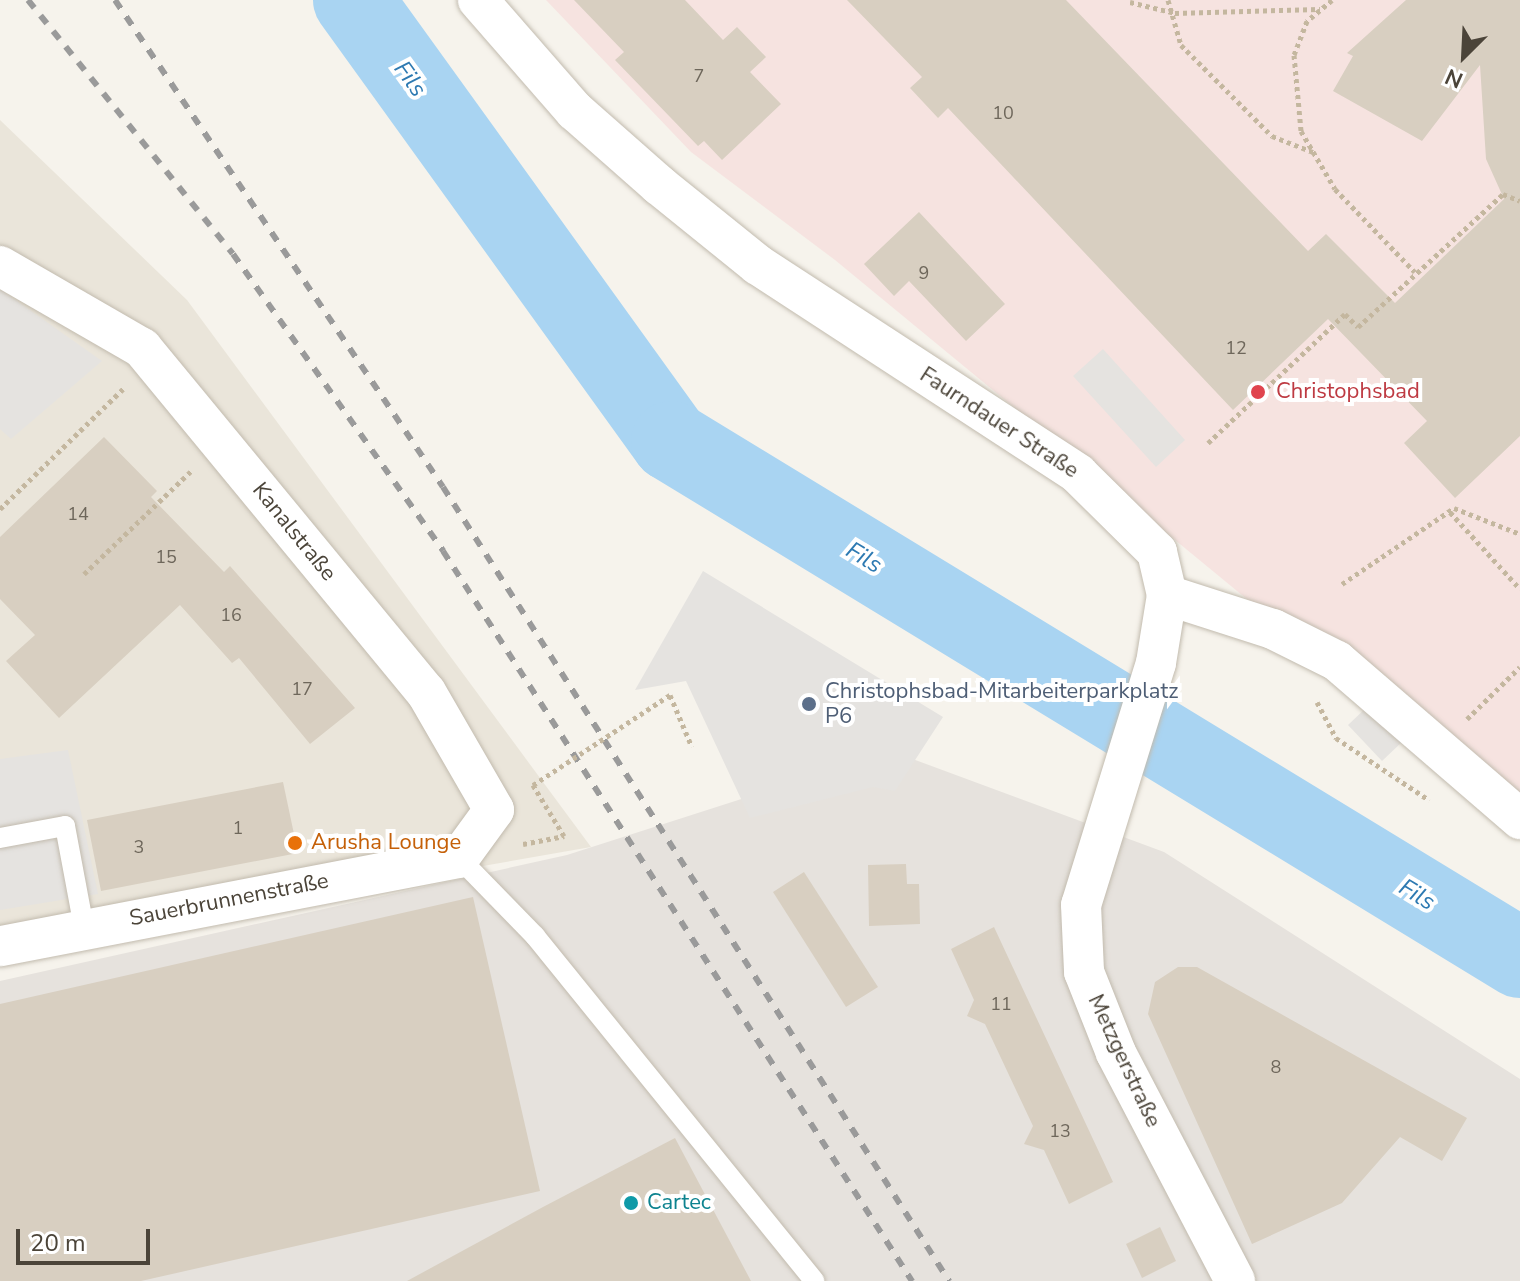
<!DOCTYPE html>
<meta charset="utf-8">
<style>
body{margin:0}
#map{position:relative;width:1520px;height:1281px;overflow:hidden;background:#f6f3ec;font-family:"Nunito Sans",sans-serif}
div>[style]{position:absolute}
.residential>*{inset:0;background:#eae5da}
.industrial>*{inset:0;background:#e6e2dd}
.medical>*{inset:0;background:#f6e3e0}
.parking>*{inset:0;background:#e5e3e0}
.river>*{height:80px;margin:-40px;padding:0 40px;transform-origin:40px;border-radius:40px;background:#a9d4f2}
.building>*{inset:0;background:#d8cfc1}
.path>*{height:5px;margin-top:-2.5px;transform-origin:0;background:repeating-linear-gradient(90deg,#c4b79f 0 4px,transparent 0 8px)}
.roads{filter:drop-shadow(0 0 2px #c2bbae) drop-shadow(0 0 2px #c2bbae)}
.lane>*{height:20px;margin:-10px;padding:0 10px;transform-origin:10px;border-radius:10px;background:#fff}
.street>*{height:40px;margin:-20px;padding:0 20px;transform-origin:20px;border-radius:20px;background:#fff}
.rail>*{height:6px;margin-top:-3px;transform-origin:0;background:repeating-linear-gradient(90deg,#9a9a9a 0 10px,transparent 0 20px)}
.path-bridge>*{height:5px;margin-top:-2.5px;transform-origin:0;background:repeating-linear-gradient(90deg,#c4b79f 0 4px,transparent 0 8px)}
.dots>*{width:22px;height:22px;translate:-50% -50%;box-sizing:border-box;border:4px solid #fff;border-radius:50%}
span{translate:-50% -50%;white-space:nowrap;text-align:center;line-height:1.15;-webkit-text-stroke:8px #fff;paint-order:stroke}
.number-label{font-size:18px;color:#6e675b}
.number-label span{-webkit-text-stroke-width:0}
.health-label{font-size:22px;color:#be3a42}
.left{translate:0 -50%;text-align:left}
.street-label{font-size:22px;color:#4b4439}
.service-label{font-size:22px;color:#4e5e75}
.food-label{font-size:22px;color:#c56008}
.culture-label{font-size:22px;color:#0d838f}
.water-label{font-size:24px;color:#2e7ab2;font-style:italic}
.north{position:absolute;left:1424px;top:16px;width:80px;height:80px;-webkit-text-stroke:6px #fff;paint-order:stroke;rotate:204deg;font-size:22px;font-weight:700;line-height:32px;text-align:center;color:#4b4439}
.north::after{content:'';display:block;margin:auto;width:28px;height:36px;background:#4b4439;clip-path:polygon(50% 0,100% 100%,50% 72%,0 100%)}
.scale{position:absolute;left:16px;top:1229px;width:134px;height:36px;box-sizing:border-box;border:4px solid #4b4439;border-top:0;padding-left:10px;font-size:24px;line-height:28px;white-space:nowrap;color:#4b4439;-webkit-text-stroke:6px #fff;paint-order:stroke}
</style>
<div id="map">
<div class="residential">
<i style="clip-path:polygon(0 120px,187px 300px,591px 847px,0 951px)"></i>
</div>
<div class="industrial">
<i style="clip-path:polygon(891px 751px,1164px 852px,1520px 1079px,1520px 1281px,0 1281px,0 981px,567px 855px)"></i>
</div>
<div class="medical">
<i style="clip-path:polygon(546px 0,1520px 0,1520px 824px,835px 260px,691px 152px)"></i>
</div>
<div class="parking">
<i style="clip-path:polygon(0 289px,102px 361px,11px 439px,0 429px)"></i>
<i style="clip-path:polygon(1103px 349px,1185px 440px,1156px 467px,1073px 376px)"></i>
<i style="clip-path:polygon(703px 571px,943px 717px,895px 791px,873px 787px,750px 818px,686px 681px,635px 690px)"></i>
<i style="clip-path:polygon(1368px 706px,1402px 742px,1382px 761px,1348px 725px)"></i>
<i style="clip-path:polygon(68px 750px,98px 894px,0 910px,0 759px)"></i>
</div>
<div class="river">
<i style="left:353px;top:0;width:544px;rotate:54.21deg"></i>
<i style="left:671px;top:441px;width:994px;rotate:31.34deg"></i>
</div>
<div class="building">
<i style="clip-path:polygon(574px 0,685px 0,723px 40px,737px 27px,766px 57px,750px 72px,781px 104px,722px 160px,704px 141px,698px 146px,615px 60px,624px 52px)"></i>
<i style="clip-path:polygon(847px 0,1066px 0,1308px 251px,1326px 234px,1395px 303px,1504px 199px,1486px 159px,1480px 65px,1422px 141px,1333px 91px,1353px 56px,1347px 53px,1406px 0,1520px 0,1520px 436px,1455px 498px,1404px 443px,1427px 421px,1328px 319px,1233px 410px,948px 108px,938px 118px,910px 88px,922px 77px)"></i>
<i style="clip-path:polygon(919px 212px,1005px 304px,966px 341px,909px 281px,894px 296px,864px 264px)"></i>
<i style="clip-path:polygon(104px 437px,157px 491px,151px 497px,224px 572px,230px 566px,355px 708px,310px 744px,239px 658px,232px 663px,180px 605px,59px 718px,6px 661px,35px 635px,0 599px,0 537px)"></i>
<i style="clip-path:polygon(283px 782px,298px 853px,101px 891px,87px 820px)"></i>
<i style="clip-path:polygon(906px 864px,907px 884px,919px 884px,920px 924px,869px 926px,868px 865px)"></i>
<i style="clip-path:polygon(804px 872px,878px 987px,846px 1007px,773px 892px)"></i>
<i style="clip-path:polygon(473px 897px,540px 1191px,141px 1281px,0 1281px,0 1004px)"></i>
<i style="clip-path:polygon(994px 927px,1113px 1182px,1069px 1204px,1044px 1150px,1024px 1144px,1033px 1126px,985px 1024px,967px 1016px,974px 1000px,951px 949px)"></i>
<i style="clip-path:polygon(1178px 967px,1197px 967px,1467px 1118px,1442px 1161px,1400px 1137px,1342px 1203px,1252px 1244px,1148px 1014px,1155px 982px)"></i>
<i style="clip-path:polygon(675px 1138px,751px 1281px,407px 1281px,543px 1207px)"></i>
<i style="clip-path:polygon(1160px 1227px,1176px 1261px,1142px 1278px,1126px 1244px)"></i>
</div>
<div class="path">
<i style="left:1168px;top:0;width:47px;rotate:73.9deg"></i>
<i style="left:1181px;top:45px;width:129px;rotate:45deg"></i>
<i style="left:1272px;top:136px;width:44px;rotate:21.3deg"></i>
<i style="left:1332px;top:0;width:33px;rotate:140deg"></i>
<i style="left:1307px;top:21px;width:36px;rotate:111deg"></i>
<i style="left:1294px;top:55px;width:76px;rotate:84.7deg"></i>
<i style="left:1301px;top:131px;width:67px;rotate:59.6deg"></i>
<i style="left:1335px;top:189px;width:115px;rotate:46.1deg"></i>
<i style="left:1130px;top:2px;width:46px;rotate:13.7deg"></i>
<i style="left:1175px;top:13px;width:145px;rotate:-1.6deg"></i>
<i style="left:1208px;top:443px;width:188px;rotate:-43.3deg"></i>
<i style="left:1345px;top:314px;width:18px;rotate:45deg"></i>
<i style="left:1358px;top:327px;width:197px;rotate:-42.5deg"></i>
<i style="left:1503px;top:194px;width:18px;rotate:22deg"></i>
<i style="left:0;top:509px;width:172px;rotate:-44.3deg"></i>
<i style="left:1450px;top:512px;width:104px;rotate:47.7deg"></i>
<i style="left:84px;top:574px;width:149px;rotate:-43.9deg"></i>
<i style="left:1342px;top:584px;width:135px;rotate:-34.2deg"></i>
<i style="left:1454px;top:508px;width:71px;rotate:21.5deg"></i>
<i style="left:1317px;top:702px;width:41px;rotate:62.2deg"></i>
<i style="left:1336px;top:738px;width:112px;rotate:33.7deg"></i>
<i style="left:1467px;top:719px;width:74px;rotate:-44.5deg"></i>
<i style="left:523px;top:844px;width:42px;rotate:-11deg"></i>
</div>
<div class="roads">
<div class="lane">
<i style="left:0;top:838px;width:66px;rotate:-10.5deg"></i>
<i style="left:65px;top:826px;width:104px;rotate:79.4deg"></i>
<i style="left:459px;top:858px;width:109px;rotate:45.7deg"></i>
<i style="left:535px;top:936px;width:444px;rotate:51deg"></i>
</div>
<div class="street">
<i style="left:478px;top:0;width:147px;rotate:48.9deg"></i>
<i style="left:575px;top:111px;width:112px;rotate:41.4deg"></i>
<i style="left:659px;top:185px;width:127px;rotate:38.9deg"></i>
<i style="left:758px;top:265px;width:382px;rotate:33.1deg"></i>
<i style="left:1078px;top:474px;width:111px;rotate:44.6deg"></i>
<i style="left:1157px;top:552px;width:44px;rotate:76.9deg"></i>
<i style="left:1167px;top:595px;width:69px;rotate:99.2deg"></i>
<i style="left:1156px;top:663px;width:253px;rotate:107.2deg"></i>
<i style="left:1081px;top:905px;width:67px;rotate:87.4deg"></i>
<i style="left:1084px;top:972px;width:87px;rotate:68.4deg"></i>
<i style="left:1116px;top:1053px;width:257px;rotate:62.4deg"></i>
<i style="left:0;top:266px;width:164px;rotate:30deg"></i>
<i style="left:142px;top:348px;width:446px;rotate:50.5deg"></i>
<i style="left:426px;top:692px;width:136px;rotate:60deg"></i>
<i style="left:494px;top:810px;width:59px;rotate:126.1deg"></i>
<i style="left:459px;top:858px;width:467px;rotate:169.1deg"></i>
<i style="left:1167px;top:595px;width:111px;rotate:17.8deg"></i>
<i style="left:1273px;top:629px;width:72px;rotate:26.6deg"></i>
<i style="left:1337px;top:661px;width:242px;rotate:40.8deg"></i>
</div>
</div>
<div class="rail">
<i style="left:28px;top:0;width:326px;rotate:51.1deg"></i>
<i style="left:233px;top:254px;width:364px;rotate:54.7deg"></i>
<i style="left:443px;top:551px;width:868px;rotate:57.28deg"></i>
<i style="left:115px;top:0;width:587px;rotate:56.04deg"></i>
<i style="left:443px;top:487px;width:942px;rotate:57.49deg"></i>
</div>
<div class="path-bridge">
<i style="left:564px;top:836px;width:60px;rotate:-121.3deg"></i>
<i style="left:533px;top:785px;width:164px;rotate:-33.3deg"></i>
<i style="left:670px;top:695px;width:56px;rotate:67.1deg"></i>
</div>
<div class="dots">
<i style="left:1258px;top:392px;background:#e0444e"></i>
<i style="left:809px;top:704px;background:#5c6f8a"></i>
<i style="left:295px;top:843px;background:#e8710a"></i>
<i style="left:631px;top:1203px;background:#0f9aa8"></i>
</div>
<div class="number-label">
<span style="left:699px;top:76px">7</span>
<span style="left:1003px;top:113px">10</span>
<span style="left:924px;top:273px">9</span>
<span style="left:1236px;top:348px">12</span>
<span style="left:78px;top:514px">14</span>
<span style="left:166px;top:557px">15</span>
<span style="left:231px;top:615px">16</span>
<span style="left:302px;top:689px">17</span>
<span style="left:238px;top:828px">1</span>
<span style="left:139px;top:847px">3</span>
<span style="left:1001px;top:1004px">11</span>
<span style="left:1276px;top:1067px">8</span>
<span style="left:1060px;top:1131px">13</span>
</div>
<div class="health-label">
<span class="left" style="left:1276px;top:392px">Christophsbad</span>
</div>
<div class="street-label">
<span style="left:999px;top:423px;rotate:33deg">Faurndauer Straße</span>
<span style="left:294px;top:532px;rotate:51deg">Kanalstraße</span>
<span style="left:229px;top:900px;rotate:-11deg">Sauerbrunnenstraße</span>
<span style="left:1124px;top:1061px;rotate:65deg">Metzgerstraße</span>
</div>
<div class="service-label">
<span class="left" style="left:825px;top:704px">Christophsbad-Mitarbeiterparkplatz<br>P6</span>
</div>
<div class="food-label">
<span class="left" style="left:311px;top:843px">Arusha Lounge</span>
</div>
<div class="culture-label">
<span class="left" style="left:647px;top:1203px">Cartec</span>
</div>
<div class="water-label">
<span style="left:410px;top:79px;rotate:54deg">Fils</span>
<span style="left:864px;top:558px;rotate:31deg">Fils</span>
<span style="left:1417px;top:895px;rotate:31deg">Fils</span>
</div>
<div class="north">N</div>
<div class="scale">20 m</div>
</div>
